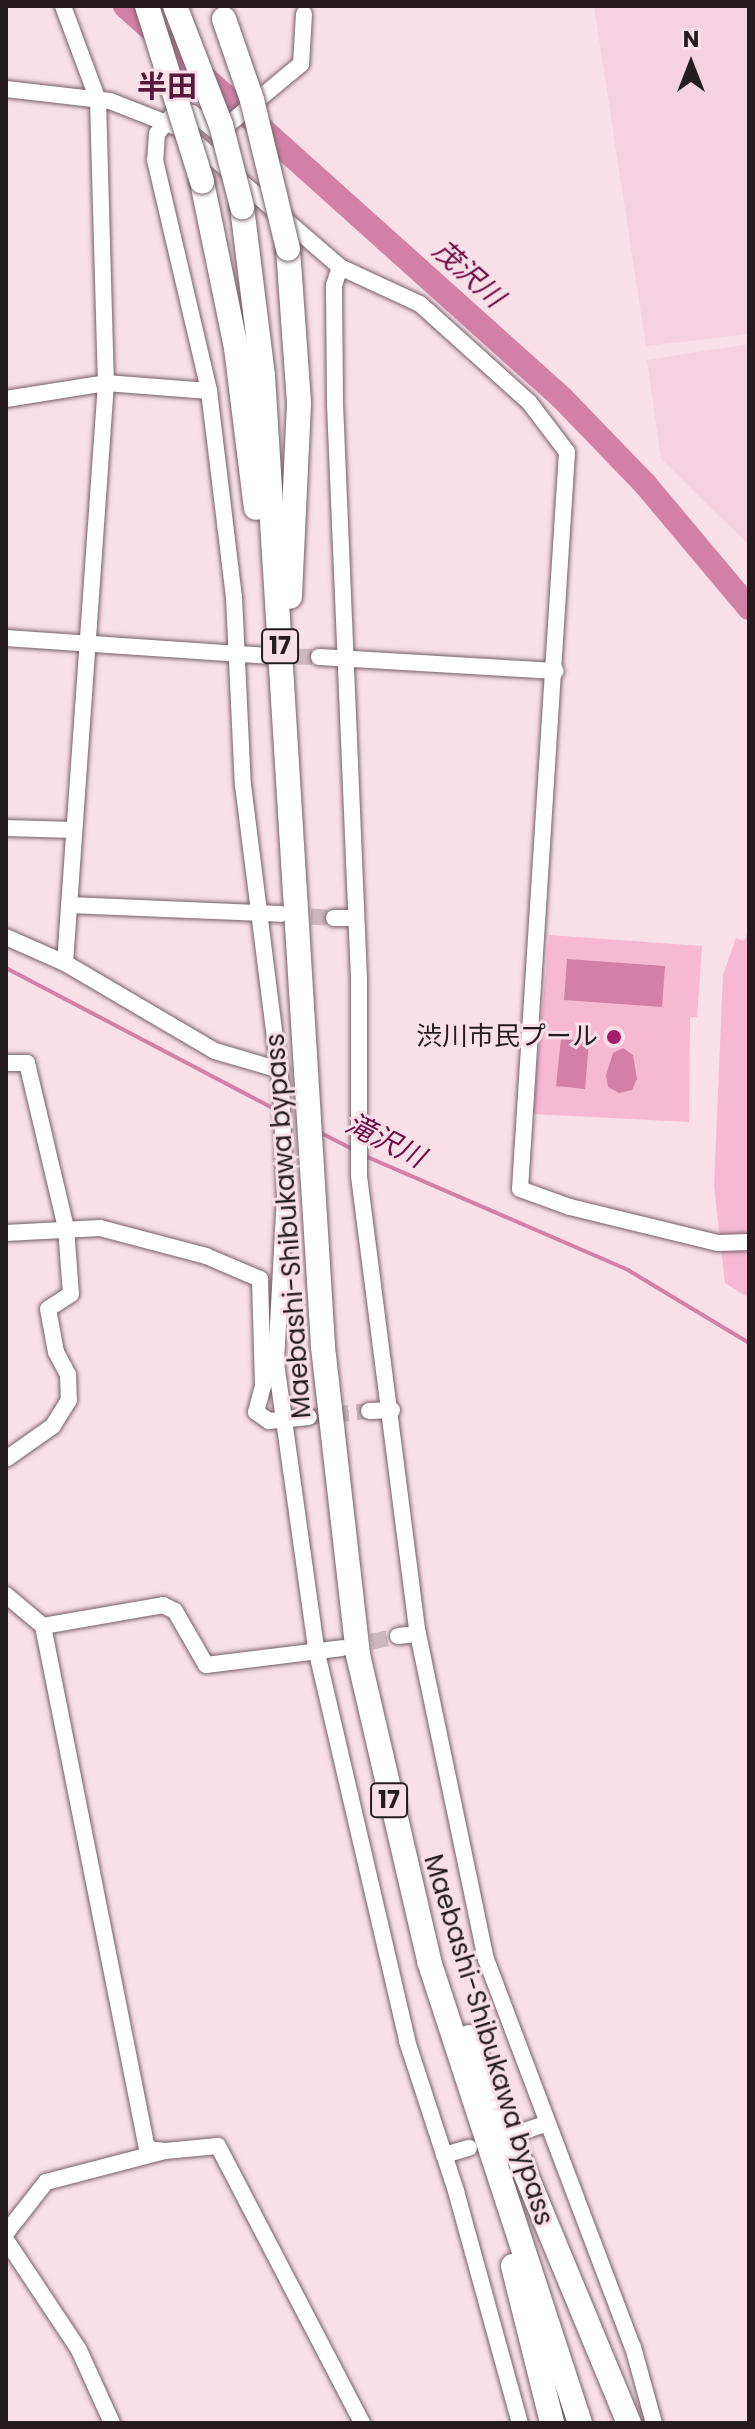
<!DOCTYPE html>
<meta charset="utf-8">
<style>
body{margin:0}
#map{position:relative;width:755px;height:2429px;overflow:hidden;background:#f8dfe8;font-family:Poppins,"Noto Sans JP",sans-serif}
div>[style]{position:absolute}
.built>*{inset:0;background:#f4d2e0}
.green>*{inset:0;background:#f7b8d2}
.water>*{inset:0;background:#d281a5}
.stream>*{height:4px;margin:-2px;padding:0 2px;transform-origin:2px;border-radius:2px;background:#d281a5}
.river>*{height:24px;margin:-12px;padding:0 12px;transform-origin:12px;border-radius:12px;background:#d281a5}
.minor-tunnel>*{height:16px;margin-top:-8px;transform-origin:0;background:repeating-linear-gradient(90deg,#ceb8c0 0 16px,transparent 0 24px)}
.roads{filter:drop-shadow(0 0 2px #766069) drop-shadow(0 0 2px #766069)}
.minor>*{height:16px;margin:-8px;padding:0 8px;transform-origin:8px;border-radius:8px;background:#fff}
.highway>*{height:24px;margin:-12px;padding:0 12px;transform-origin:12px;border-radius:12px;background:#fff}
.bridges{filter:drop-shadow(0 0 2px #766069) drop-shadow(0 0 2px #766069)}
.highway-bridge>*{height:24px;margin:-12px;padding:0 12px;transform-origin:12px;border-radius:12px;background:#fff}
.dots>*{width:22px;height:22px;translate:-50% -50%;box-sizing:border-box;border:4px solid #f8dfe8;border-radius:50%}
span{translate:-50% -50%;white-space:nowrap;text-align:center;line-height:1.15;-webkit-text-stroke:6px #f8dfe8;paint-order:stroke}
.shield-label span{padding:2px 6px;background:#f8dfe8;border:2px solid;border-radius:6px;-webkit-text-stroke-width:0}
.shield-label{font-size:24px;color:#251c20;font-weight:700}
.poi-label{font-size:26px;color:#251c20}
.right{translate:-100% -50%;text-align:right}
.street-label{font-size:26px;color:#251c20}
.water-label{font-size:28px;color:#6e0c44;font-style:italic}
.quarter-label{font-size:30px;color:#581839;font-weight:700}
.frame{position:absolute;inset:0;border:8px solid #251c20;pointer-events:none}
.north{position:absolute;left:651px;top:24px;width:80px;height:80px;-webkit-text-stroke:6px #f8dfe8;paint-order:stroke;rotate:0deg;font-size:22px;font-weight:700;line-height:32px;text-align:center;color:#251c20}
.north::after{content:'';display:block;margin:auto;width:28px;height:36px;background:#251c20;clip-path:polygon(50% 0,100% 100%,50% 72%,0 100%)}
</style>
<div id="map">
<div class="built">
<i style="clip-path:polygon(594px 6px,749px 6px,749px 334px,646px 346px)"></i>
<i style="clip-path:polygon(749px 344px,749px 545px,661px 459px,647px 360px)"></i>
</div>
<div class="green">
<i style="clip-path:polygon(749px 929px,749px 1298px,725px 1283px,714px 1186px,723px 975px,736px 938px,744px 941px)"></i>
<i style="clip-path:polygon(549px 935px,702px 946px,697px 1017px,690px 1017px,689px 1122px,533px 1114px)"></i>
</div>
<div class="water">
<i style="clip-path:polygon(567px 959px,665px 966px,662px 1007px,564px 1000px)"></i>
<i style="clip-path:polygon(561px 1039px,589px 1041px,585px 1089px,556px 1086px)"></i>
<i style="clip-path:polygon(623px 1048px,633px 1055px,637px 1079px,632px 1090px,619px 1093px,608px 1087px,606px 1075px,613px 1053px)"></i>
</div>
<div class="stream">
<i style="left:6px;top:968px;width:305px;rotate:27.7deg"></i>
<i style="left:319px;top:1132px;width:39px;rotate:27deg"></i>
<i style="left:365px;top:1156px;width:287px;rotate:23.4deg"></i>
<i style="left:628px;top:1270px;width:141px;rotate:31.1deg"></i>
</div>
<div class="river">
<i style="left:125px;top:6px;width:587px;rotate:41.89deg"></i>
<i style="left:562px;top:398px;width:120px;rotate:46deg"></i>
<i style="left:645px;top:484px;width:162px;rotate:50deg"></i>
</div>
<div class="minor-tunnel">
<i style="left:272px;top:656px;width:47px;rotate:1.2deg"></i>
<i style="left:287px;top:915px;width:47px;rotate:3.7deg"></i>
<i style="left:309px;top:1417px;width:60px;rotate:-5.7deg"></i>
<i style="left:348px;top:1647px;width:51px;rotate:-12.4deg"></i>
</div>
<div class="roads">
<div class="minor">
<i style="left:63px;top:6px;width:100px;rotate:69.6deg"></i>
<i style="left:98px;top:100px;width:283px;rotate:88.4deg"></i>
<i style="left:106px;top:383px;width:581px;rotate:94.04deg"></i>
<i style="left:304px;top:14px;width:50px;rotate:93.4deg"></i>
<i style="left:301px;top:64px;width:108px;rotate:140.3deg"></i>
<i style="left:218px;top:133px;width:33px;rotate:-142deg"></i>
<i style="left:192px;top:113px;width:16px;rotate:-173deg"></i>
<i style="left:176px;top:111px;width:30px;rotate:130deg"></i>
<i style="left:157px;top:134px;width:26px;rotate:94deg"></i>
<i style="left:155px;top:160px;width:237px;rotate:76.8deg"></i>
<i style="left:209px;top:391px;width:208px;rotate:83.1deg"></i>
<i style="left:234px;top:597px;width:188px;rotate:87.3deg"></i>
<i style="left:243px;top:785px;width:301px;rotate:82.8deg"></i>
<i style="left:281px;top:1084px;width:111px;rotate:87.9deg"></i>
<i style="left:285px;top:1195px;width:168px;rotate:93.1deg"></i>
<i style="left:276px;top:1363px;width:293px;rotate:82deg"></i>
<i style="left:317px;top:1653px;width:398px;rotate:76.9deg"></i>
<i style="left:407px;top:2041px;width:158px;rotate:71.9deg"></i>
<i style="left:456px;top:2191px;width:241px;rotate:74.6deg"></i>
<i style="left:6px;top:89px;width:105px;rotate:6.6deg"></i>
<i style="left:110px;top:101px;width:74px;rotate:21.4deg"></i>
<i style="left:179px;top:128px;width:213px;rotate:40.8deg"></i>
<i style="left:340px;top:267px;width:88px;rotate:24.8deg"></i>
<i style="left:420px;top:304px;width:147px;rotate:42deg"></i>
<i style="left:529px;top:402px;width:63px;rotate:52.8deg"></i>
<i style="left:567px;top:452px;width:738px;rotate:93.65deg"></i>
<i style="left:520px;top:1189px;width:53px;rotate:19.8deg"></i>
<i style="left:570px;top:1207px;width:152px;rotate:13.7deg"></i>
<i style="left:718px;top:1243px;width:31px;rotate:-2deg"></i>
<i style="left:340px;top:267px;width:20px;rotate:108deg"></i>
<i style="left:334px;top:286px;width:118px;rotate:89.5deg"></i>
<i style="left:335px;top:404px;width:576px;rotate:87.61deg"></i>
<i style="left:359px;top:979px;width:197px;rotate:90deg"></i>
<i style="left:359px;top:1176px;width:462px;rotate:82.7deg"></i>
<i style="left:418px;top:1634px;width:332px;rotate:78.2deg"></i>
<i style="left:486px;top:1959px;width:415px;rotate:69.3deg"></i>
<i style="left:633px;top:2347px;width:79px;rotate:74.6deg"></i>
<i style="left:6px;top:399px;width:101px;rotate:-9.1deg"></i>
<i style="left:106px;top:383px;width:103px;rotate:4.4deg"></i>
<i style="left:6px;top:638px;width:262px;rotate:3.9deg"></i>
<i style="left:319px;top:657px;width:237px;rotate:3.4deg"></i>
<i style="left:6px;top:828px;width:68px;rotate:1.7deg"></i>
<i style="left:69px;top:905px;width:212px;rotate:2.4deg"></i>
<i style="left:334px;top:918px;width:21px"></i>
<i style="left:6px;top:937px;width:64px;rotate:23.8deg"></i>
<i style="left:65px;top:963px;width:174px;rotate:30.4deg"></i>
<i style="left:215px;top:1051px;width:68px;rotate:16.3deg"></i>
<i style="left:6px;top:1063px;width:21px"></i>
<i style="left:27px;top:1063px;width:170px;rotate:76.7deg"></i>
<i style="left:66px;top:1228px;width:66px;rotate:85.7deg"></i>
<i style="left:71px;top:1294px;width:27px;rotate:147deg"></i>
<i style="left:48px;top:1309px;width:44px;rotate:79.5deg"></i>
<i style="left:56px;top:1352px;width:26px;rotate:62deg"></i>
<i style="left:68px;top:1375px;width:25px;rotate:88deg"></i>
<i style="left:69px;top:1400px;width:31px;rotate:122deg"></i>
<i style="left:53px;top:1426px;width:57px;rotate:144.9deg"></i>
<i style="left:6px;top:1233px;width:94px;rotate:-3deg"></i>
<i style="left:100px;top:1228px;width:110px;rotate:14.8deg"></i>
<i style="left:206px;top:1256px;width:59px;rotate:23.1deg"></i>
<i style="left:260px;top:1279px;width:107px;rotate:88.4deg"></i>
<i style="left:263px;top:1386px;width:27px;rotate:105deg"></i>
<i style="left:256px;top:1412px;width:16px;rotate:35deg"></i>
<i style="left:269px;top:1421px;width:40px;rotate:-5.7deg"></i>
<i style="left:369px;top:1411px;width:23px;rotate:-2deg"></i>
<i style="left:6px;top:1595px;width:48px;rotate:40deg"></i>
<i style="left:43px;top:1626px;width:533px;rotate:78.75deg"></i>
<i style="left:147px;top:2149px;width:18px;rotate:6deg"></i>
<i style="left:43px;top:1626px;width:122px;rotate:-9.9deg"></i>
<i style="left:163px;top:1605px;width:13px;rotate:27deg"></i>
<i style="left:175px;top:1611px;width:62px;rotate:60.1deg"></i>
<i style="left:206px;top:1665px;width:137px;rotate:-7.1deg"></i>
<i style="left:398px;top:1636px;width:20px;rotate:-6deg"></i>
<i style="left:524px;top:2131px;width:22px;rotate:-18deg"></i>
<i style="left:444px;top:2155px;width:26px;rotate:-16deg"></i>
<i style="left:6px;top:2233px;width:65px;rotate:-51.9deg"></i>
<i style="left:46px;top:2182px;width:123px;rotate:-14.6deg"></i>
<i style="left:165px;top:2151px;width:53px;rotate:-5.4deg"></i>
<i style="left:218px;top:2146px;width:312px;rotate:62.5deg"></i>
<i style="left:6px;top:2240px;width:132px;rotate:56.4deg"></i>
<i style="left:79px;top:2350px;width:80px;rotate:65.7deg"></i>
</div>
<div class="highway">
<i style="left:202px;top:182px;width:169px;rotate:78.4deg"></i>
<i style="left:236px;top:348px;width:161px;rotate:82.9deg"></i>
<i style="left:242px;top:207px;width:170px;rotate:82.9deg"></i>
<i style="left:263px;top:376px;width:973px;rotate:86.46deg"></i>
<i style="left:323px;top:1347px;width:310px;rotate:83.5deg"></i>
<i style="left:358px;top:1655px;width:314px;rotate:76.9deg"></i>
<i style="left:429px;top:1961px;width:486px;rotate:71.9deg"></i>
<i style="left:288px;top:249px;width:155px;rotate:85.9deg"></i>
<i style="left:299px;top:404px;width:193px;rotate:92.7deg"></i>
<i style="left:469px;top:2037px;width:418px;rotate:67.5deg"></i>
<i style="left:513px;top:2266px;width:162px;rotate:76deg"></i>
</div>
</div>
<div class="bridges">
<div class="highway-bridge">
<i style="left:147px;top:6px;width:184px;rotate:72.6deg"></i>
<i style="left:175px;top:6px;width:128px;rotate:68.9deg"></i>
<i style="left:221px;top:125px;width:85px;rotate:75.6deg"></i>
<i style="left:224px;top:19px;width:86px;rotate:70.9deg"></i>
<i style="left:252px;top:100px;width:153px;rotate:76.4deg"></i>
</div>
</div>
<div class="dots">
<i style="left:614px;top:1037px;background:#a31d68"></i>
</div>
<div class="shield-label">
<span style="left:280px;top:646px">17</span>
<span style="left:389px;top:1800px">17</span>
</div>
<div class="poi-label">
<span class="right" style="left:598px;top:1037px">渋川市民プール</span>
</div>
<div class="street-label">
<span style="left:289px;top:1226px;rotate:-94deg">Maebashi-Shibukawa bypass</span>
<span style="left:488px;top:2040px;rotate:73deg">Maebashi-Shibukawa bypass</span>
</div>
<div class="water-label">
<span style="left:468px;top:274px;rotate:42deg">茂沢川</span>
<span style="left:385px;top:1141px;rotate:27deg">滝沢川</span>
</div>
<div class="quarter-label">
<span style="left:167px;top:87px">半田</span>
</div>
<div class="frame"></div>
<div class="north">N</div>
</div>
